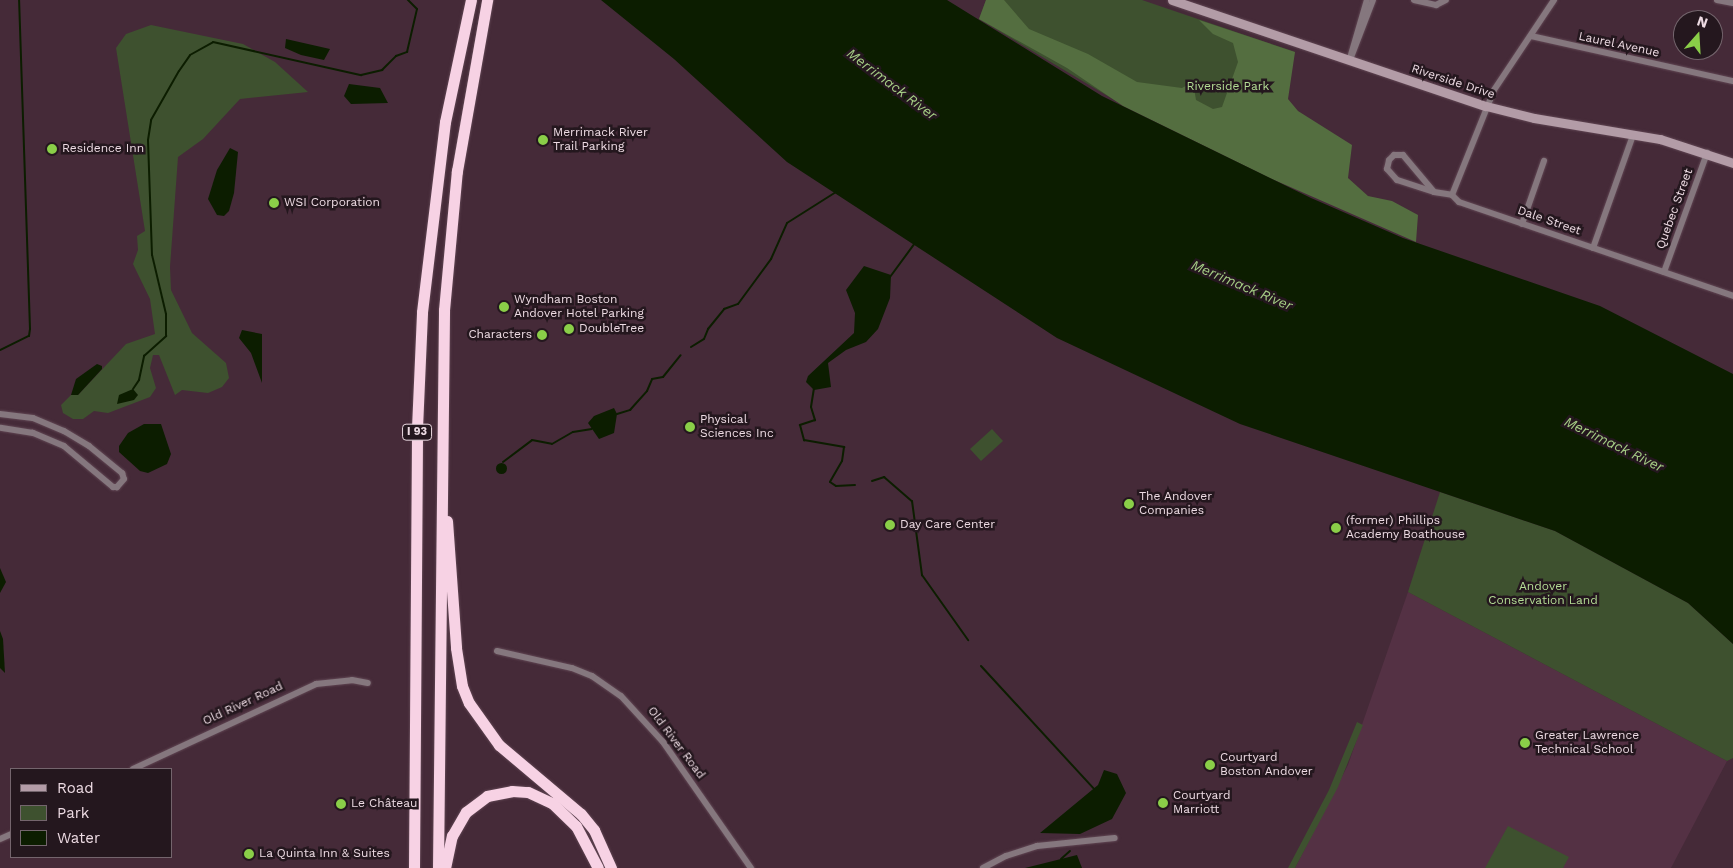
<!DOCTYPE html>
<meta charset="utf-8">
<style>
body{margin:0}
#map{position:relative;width:1733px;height:868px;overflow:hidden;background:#452a38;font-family:"Work Sans",sans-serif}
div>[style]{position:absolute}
.built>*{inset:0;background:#543144}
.green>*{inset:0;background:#3e512f}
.forest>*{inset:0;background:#546e40}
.water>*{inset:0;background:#0c1d00}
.round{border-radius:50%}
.stream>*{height:2px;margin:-1px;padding:0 1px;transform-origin:1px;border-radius:1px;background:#0c1d00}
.roads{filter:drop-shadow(0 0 1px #604653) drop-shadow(0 0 1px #604653)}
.street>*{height:6px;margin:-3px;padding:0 3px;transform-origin:3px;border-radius:3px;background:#85777e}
.secondary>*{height:9px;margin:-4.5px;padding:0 4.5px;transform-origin:4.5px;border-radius:4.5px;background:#b39ca7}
.highway>*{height:11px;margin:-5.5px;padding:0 5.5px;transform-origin:5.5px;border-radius:5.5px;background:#f7d2e4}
.dots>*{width:14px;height:14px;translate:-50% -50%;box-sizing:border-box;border:2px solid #24171e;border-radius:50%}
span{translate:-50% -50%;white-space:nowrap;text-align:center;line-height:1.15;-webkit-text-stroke:5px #24171e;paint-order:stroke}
.shield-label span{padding:1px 4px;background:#24171e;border:1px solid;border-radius:4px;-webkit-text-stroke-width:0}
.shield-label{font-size:11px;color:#eddbe3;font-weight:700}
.street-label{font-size:12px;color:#eddbe3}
.park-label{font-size:12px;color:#b4dd95}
.poi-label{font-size:12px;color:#eddbe3}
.left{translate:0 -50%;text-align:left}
.right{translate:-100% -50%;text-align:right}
.water-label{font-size:14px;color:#a5cd85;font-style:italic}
.legend{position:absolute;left:10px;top:768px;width:162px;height:90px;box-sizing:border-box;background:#24171e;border:1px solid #74656d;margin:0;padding:6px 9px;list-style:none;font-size:15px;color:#eddbe3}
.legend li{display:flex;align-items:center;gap:10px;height:25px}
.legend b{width:25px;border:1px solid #74656d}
.north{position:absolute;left:1673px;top:10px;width:50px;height:50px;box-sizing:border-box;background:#24171e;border:1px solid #74656d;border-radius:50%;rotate:19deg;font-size:14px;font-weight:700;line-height:20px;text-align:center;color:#eddbe3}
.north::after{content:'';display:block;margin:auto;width:18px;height:22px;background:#8ace48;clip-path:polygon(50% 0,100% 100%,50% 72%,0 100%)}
</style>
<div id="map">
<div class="built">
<i style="clip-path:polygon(1408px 592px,1727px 761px,1671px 868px,1295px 868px,1348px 765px)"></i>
</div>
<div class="green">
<i style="clip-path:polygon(986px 0,1142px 0,1295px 52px,1266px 160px,1116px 101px,979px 19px)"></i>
<i style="clip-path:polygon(151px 25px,243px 44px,275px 62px,308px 92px,240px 99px,203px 139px,178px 157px,170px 267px,171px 290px,192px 333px,226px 363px,229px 378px,222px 387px,208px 393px,182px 390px,175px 395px,159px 355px,153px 355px,150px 368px,156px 388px,150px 397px,108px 413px,94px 411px,83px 419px,73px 419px,63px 413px,61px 405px,71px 395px,78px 395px,126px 344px,155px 334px,150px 299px,133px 264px,138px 250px,137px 236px,145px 231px,116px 48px,126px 34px)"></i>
<i style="clip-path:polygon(992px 429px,1003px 441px,981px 461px,970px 449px)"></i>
<i style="clip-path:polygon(1440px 492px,1555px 531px,1688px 603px,1733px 644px,1733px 758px,1727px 761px,1408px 592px)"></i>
<i style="clip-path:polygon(1357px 722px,1363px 725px,1338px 787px,1295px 868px,1288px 868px,1329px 790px)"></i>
<i style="clip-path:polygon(1508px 826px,1569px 857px,1563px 868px,1485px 868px)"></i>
</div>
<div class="forest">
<i style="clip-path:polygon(986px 0,1004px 0,1029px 29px,1088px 54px,1137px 82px,1182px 88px,1193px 82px,1196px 100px,1213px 109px,1222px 107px,1238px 62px,1233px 43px,1213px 34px,1199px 20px,1295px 52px,1288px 99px,1298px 111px,1352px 145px,1348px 178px,1368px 196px,1392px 201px,1418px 215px,1416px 242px,1272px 179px,1123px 106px,1067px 68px,979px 19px)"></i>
</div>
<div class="water">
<i style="clip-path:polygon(601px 0,947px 0,1102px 96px,1311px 198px,1403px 238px,1600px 306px,1733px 374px,1733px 644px,1688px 603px,1555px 531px,1240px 424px,1057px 338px,787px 162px,674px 59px)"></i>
<i style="clip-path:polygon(286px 39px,330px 49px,324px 60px,301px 55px,285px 48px)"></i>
<i style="clip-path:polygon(349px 84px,380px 88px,388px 103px,351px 104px,344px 96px)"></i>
<i style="clip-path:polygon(230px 148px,238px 152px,234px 193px,229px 211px,224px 216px,217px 215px,208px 199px,217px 170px)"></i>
<i style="clip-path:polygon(864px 266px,891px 275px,890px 298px,878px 329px,866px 342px,846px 350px,828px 363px,831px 387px,814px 390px,806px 382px,808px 376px,854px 333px,855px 313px,846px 290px)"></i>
<i style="clip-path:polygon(242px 330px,262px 334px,262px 383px,251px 353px,239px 338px)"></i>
<i style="clip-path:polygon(97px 364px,102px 366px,102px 369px,78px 395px,71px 395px,76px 379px)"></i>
<i style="clip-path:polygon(133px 389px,138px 395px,134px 400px,117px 404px,119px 395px)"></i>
<i style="clip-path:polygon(614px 408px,617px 414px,614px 433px,599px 439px,588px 423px,594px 416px)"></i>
<i style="clip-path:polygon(144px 424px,161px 424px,171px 454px,167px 464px,148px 473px,140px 471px,119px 452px,119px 446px,128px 433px)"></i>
<i class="round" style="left:495.5px;top:462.5px;width:11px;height:11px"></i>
<i style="clip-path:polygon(0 568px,6px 582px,0 593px)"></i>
<i style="clip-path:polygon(0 631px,3px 639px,5px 673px,0 668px)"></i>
<i style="clip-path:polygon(1104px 770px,1117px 774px,1126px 793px,1112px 819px,1080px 834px,1040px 833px,1098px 785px)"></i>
<i style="clip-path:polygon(1077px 855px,1082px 868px,1025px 868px)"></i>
</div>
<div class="stream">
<i style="left:890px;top:277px;width:42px;rotate:-53.7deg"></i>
<i style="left:691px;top:347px;width:15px;rotate:-32deg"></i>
<i style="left:704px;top:339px;width:11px;rotate:-68deg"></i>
<i style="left:708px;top:329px;width:26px;rotate:-51deg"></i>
<i style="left:724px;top:309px;width:15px;rotate:-20deg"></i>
<i style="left:738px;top:304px;width:56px;rotate:-53.7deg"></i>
<i style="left:771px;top:259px;width:39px;rotate:-66deg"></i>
<i style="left:787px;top:223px;width:58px;rotate:-32.3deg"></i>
<i style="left:0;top:350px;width:32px;rotate:-26deg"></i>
<i style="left:29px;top:336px;width:7px;rotate:-82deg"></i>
<i style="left:30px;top:329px;width:329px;rotate:-91.9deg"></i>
<i style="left:814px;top:388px;width:19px;rotate:99deg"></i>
<i style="left:811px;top:407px;width:14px;rotate:73deg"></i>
<i style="left:815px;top:420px;width:16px;rotate:162deg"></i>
<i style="left:800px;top:425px;width:16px;rotate:75deg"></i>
<i style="left:804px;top:440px;width:41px;rotate:9.9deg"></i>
<i style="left:844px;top:447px;width:14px;rotate:98deg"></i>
<i style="left:842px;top:461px;width:24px;rotate:120deg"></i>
<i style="left:830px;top:482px;width:7px;rotate:34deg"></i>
<i style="left:836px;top:486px;width:19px;rotate:-3deg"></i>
<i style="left:133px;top:389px;width:11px;rotate:-56deg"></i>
<i style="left:139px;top:380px;width:25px;rotate:-78deg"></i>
<i style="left:144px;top:356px;width:30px;rotate:-42deg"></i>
<i style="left:166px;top:336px;width:22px;rotate:-90deg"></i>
<i style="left:166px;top:314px;width:61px;rotate:-103.3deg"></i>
<i style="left:152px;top:255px;width:115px;rotate:-92deg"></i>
<i style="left:148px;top:140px;width:20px;rotate:-81deg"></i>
<i style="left:151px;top:120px;width:56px;rotate:-60.3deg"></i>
<i style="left:179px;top:71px;width:19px;rotate:-55deg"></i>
<i style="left:190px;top:55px;width:26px;rotate:-29deg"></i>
<i style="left:213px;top:42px;width:152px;rotate:12.6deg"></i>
<i style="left:361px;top:75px;width:22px;rotate:-13deg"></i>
<i style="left:382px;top:70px;width:20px;rotate:-45deg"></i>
<i style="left:396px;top:56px;width:12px;rotate:-20deg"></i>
<i style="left:407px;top:52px;width:44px;rotate:-76.9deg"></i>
<i style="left:417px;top:9px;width:13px;rotate:-135deg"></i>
<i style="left:617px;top:414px;width:14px;rotate:-17deg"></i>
<i style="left:630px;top:410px;width:25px;rotate:-48deg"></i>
<i style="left:647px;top:391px;width:13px;rotate:-67deg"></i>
<i style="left:652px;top:379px;width:11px;rotate:-10deg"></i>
<i style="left:663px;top:377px;width:28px;rotate:-51deg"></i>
<i style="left:503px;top:462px;width:36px;rotate:-37deg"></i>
<i style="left:532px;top:440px;width:20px;rotate:11deg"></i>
<i style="left:552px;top:444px;width:24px;rotate:-30deg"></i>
<i style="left:573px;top:432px;width:19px;rotate:-9deg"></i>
<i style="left:872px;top:481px;width:13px;rotate:-18deg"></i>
<i style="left:884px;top:477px;width:37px;rotate:41deg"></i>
<i style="left:912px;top:501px;width:75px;rotate:82.3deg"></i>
<i style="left:922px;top:575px;width:80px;rotate:54.7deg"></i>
<i style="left:981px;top:666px;width:167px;rotate:47.4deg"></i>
<i style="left:1061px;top:859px;width:12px;rotate:-42deg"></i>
</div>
<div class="roads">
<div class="street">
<i style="left:1414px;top:0;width:23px;rotate:13deg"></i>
<i style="left:1436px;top:5px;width:11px;rotate:-27deg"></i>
<i style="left:1554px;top:0;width:108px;rotate:123.7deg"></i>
<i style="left:1494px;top:90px;width:113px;rotate:111.8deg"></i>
<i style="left:1452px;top:195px;width:10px;rotate:45deg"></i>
<i style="left:1459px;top:202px;width:290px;rotate:18.9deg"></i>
<i style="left:1717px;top:0;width:16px;rotate:11deg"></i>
<i style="left:1531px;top:36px;width:207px;rotate:12.6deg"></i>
<i style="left:1350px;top:58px;width:60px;rotate:-73.7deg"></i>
<i style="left:1350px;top:60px;width:64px;rotate:-69deg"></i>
<i style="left:1434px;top:192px;width:39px;rotate:-162deg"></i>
<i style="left:1397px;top:180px;width:15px;rotate:-132deg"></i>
<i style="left:1387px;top:169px;width:9px;rotate:-77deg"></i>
<i style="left:1389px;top:160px;width:7px;rotate:-45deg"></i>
<i style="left:1394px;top:155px;width:9px"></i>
<i style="left:1403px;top:155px;width:48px;rotate:50deg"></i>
<i style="left:1434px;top:192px;width:18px;rotate:9deg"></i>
<i style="left:1522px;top:224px;width:67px;rotate:-70.8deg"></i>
<i style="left:1593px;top:248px;width:120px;rotate:-70.5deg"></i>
<i style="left:1664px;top:272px;width:127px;rotate:-70.1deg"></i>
<i style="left:0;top:414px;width:33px;rotate:7deg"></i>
<i style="left:33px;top:418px;width:34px;rotate:23deg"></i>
<i style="left:64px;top:431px;width:29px;rotate:31deg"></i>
<i style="left:89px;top:446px;width:43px;rotate:39.3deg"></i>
<i style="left:122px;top:473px;width:6px;rotate:72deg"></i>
<i style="left:124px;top:479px;width:11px;rotate:131deg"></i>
<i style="left:117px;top:487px;width:4px;rotate:180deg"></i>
<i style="left:113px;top:487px;width:64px;rotate:-140.1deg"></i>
<i style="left:64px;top:446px;width:34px;rotate:-157deg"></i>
<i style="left:33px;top:433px;width:33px;rotate:-171deg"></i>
<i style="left:497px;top:651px;width:77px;rotate:12.8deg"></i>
<i style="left:572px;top:668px;width:22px;rotate:22deg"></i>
<i style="left:592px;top:676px;width:35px;rotate:35deg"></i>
<i style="left:621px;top:696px;width:62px;rotate:47.6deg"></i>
<i style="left:663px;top:742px;width:154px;rotate:55.1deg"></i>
<i style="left:133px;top:769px;width:202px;rotate:-24.9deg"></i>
<i style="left:316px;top:684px;width:36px;rotate:-6deg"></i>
<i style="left:352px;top:680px;width:16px;rotate:11deg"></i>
<i style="left:0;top:839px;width:12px;rotate:-24deg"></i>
<i style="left:983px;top:868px;width:26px;rotate:-28deg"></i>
<i style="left:1006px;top:856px;width:33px;rotate:-18deg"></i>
<i style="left:1037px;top:846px;width:78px;rotate:-5.9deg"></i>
</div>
<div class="secondary">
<i style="left:1172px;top:0;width:331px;rotate:18.7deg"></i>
<i style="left:1486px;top:106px;width:49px;rotate:14deg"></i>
<i style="left:1534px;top:118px;width:128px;rotate:9.5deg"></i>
<i style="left:1660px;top:139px;width:77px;rotate:18.2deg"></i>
</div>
<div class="highway">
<i style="left:447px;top:521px;width:127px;rotate:85.9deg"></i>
<i style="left:456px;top:648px;width:38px;rotate:81deg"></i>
<i style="left:462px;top:686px;width:18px;rotate:68deg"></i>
<i style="left:469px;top:703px;width:52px;rotate:54.5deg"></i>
<i style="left:499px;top:745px;width:107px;rotate:40.1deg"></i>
<i style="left:581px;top:814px;width:21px;rotate:51deg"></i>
<i style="left:594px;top:830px;width:42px;rotate:65.9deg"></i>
<i style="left:414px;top:868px;width:440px;rotate:-89.6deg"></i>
<i style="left:417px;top:428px;width:116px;rotate:-87.5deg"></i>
<i style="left:422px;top:312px;width:191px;rotate:-83.1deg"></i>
<i style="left:445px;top:122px;width:125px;rotate:-78deg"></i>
<i style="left:438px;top:868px;width:558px;rotate:-89.38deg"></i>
<i style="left:444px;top:310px;width:140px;rotate:-84.7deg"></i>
<i style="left:457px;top:171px;width:174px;rotate:-80deg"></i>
<i style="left:445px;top:868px;width:33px;rotate:-78deg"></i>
<i style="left:452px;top:836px;width:28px;rotate:-60deg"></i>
<i style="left:466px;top:812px;width:26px;rotate:-37deg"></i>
<i style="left:487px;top:796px;width:25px;rotate:-11deg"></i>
<i style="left:512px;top:791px;width:16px;rotate:4deg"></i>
<i style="left:528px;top:792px;width:26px;rotate:25deg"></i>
<i style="left:552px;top:803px;width:33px;rotate:44deg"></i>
<i style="left:576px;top:826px;width:47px;rotate:62.4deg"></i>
</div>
</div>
<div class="dots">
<i style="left:543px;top:140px;background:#8ace48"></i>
<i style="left:52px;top:149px;background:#8ace48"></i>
<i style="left:274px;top:203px;background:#8ace48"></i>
<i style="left:504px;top:307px;background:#8ace48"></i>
<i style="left:569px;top:329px;background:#8ace48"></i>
<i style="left:542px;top:335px;background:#8ace48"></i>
<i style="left:690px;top:427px;background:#8ace48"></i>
<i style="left:1129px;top:504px;background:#8ace48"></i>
<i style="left:890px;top:525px;background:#8ace48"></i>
<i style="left:1336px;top:528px;background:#8ace48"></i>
<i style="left:1525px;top:743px;background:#8ace48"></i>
<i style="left:1210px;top:765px;background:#8ace48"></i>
<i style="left:1163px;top:803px;background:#8ace48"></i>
<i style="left:341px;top:804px;background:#8ace48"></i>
<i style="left:249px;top:854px;background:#8ace48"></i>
</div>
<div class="shield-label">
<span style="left:417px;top:432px">I 93</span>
</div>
<div class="street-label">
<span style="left:1619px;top:45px;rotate:12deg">Laurel Avenue</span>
<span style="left:1453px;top:82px;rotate:18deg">Riverside Drive</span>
<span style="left:1675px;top:209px;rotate:-70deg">Quebec Street</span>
<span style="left:1549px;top:221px;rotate:19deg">Dale Street</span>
<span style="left:243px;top:704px;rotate:-25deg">Old River Road</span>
<span style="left:676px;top:743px;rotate:53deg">Old River Road</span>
</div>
<div class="park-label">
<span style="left:1228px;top:87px">Riverside Park</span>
<span style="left:1543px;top:594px">Andover<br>Conservation Land</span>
</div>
<div class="poi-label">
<span class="left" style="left:553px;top:140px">Merrimack River<br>Trail Parking</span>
<span class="left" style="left:62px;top:149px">Residence Inn</span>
<span class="left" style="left:284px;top:203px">WSI Corporation</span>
<span class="left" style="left:514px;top:307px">Wyndham Boston<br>Andover Hotel Parking</span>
<span class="left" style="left:579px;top:329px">DoubleTree</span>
<span class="right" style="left:532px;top:335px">Characters</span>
<span class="left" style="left:700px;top:427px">Physical<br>Sciences Inc</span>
<span class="left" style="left:1139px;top:504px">The Andover<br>Companies</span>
<span class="left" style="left:1346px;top:528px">(former) Phillips<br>Academy Boathouse</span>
<span class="left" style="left:900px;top:525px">Day Care Center</span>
<span class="left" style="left:1535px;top:743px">Greater Lawrence<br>Technical School</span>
<span class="left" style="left:1220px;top:765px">Courtyard<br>Boston Andover</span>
<span class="left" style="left:1173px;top:803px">Courtyard<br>Marriott</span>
<span class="left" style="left:351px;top:804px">Le Château</span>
<span class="left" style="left:259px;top:854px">La Quinta Inn &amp; Suites</span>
</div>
<div class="water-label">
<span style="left:892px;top:84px;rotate:37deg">Merrimack River</span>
<span style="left:1242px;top:285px;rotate:23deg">Merrimack River</span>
<span style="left:1614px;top:444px;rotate:26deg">Merrimack River</span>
</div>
<ul class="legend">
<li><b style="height:6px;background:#b39ca7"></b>Road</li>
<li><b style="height:14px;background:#3e512f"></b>Park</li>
<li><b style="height:14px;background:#0c1d00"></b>Water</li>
</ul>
<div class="north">N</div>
</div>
